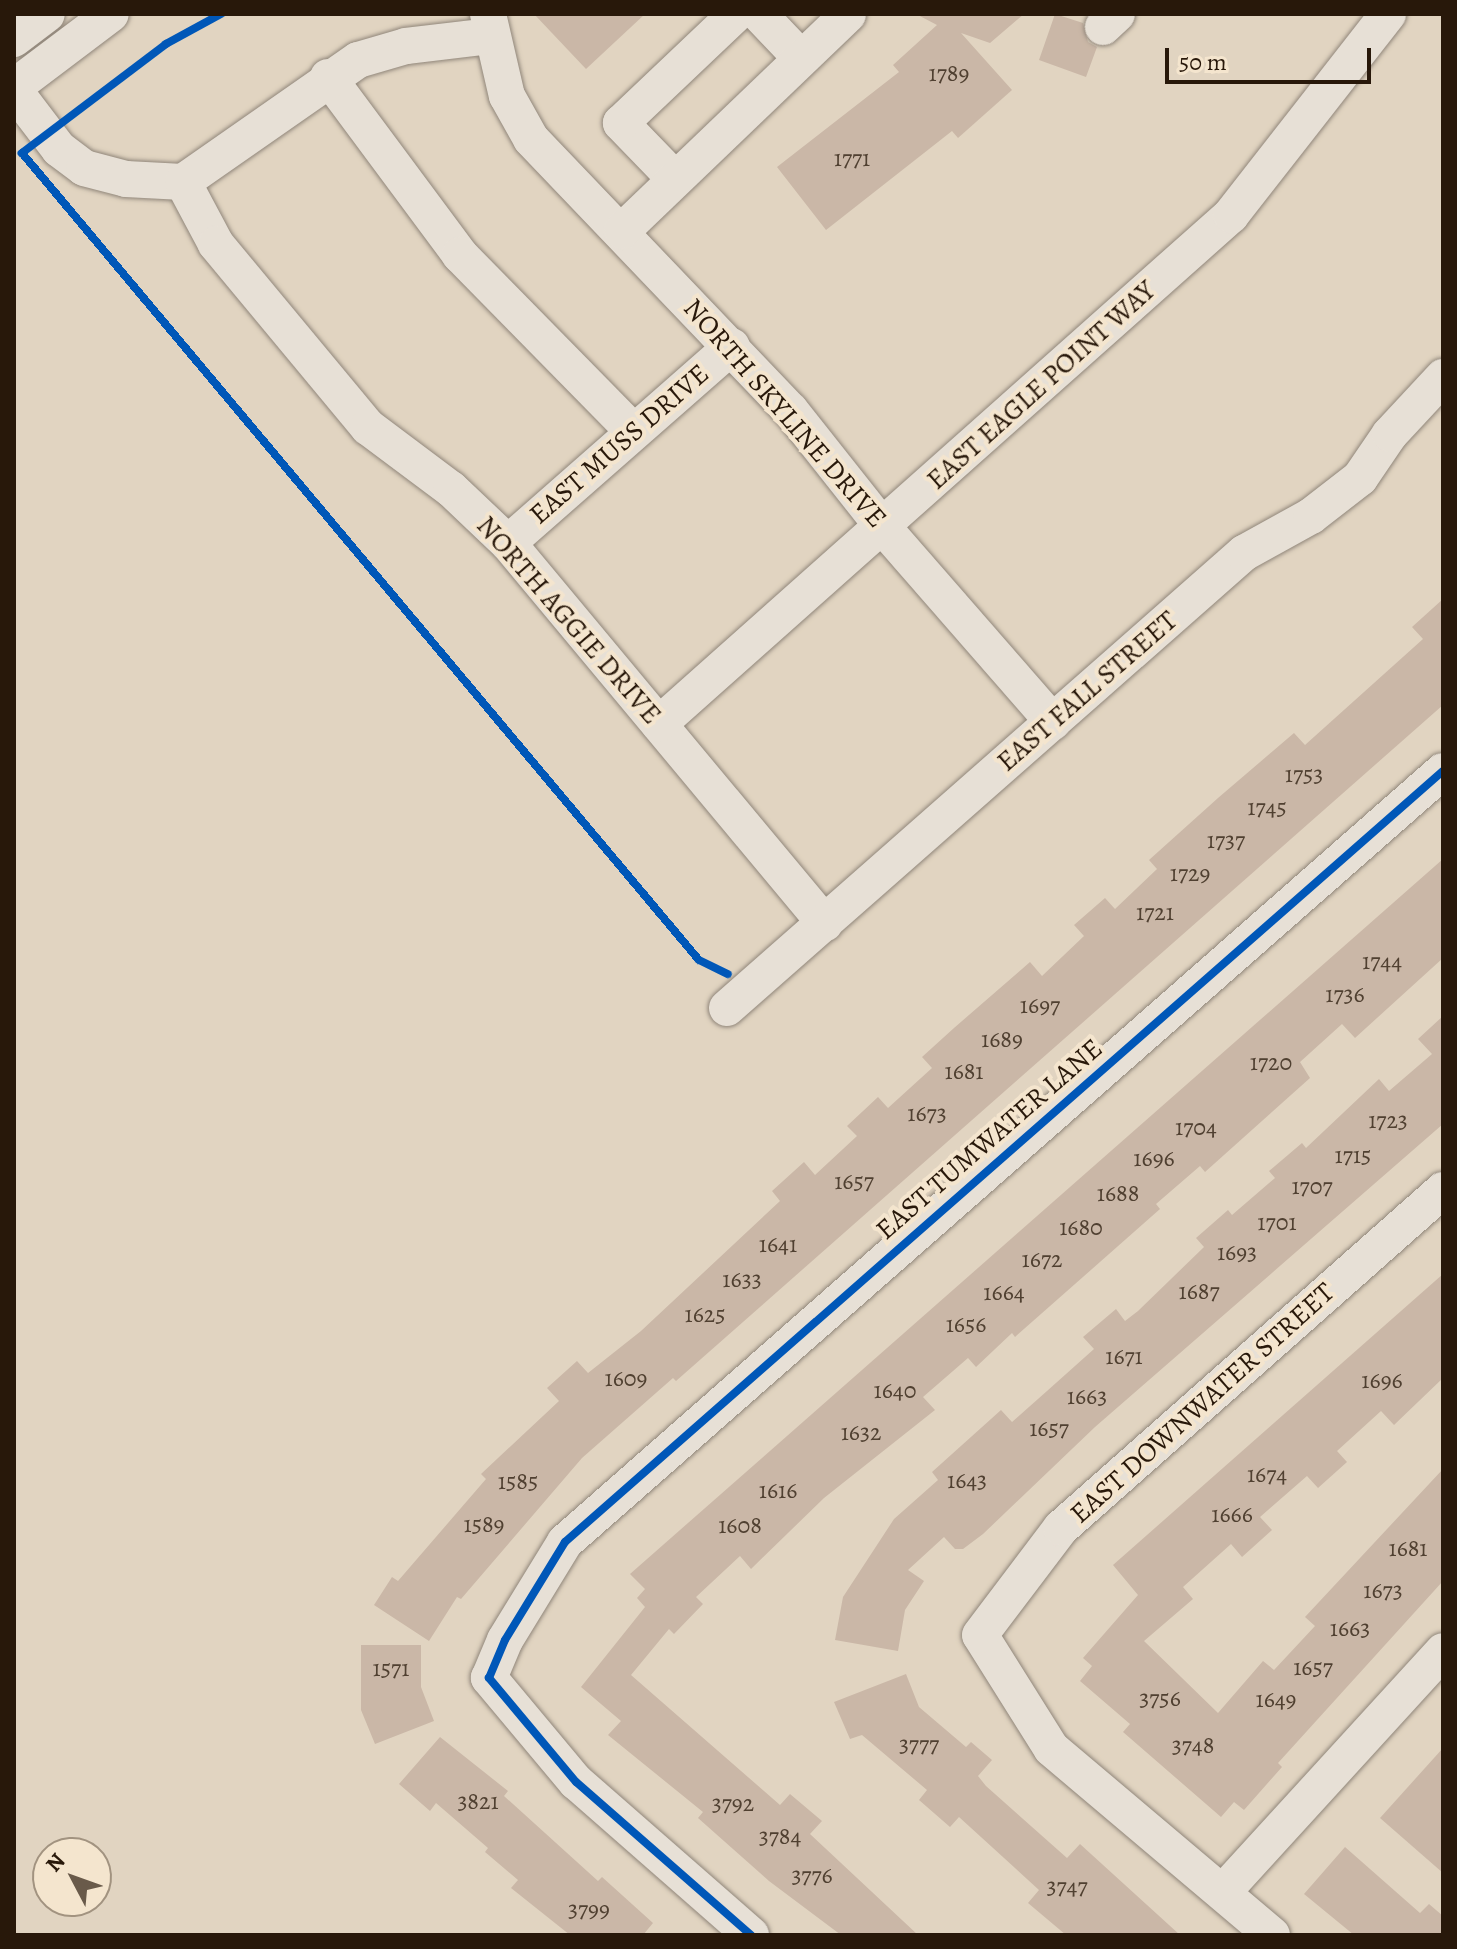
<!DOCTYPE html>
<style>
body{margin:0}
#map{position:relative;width:1457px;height:1949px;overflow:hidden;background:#e1d4c1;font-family:Alegreya,serif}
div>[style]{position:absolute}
.building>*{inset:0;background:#cab7a7}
.roads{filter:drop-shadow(0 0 2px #90867a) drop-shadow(0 0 2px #90867a)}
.minor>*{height:36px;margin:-18px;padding:0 18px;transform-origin:18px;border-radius:18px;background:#e7e0d6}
.cycleway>*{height:8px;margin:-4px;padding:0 4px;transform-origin:4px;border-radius:4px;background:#0057b8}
span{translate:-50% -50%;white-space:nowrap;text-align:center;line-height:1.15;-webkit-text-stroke:8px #f4e5ce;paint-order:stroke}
.number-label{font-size:24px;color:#504031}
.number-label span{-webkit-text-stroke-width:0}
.street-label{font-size:28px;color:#28180a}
.frame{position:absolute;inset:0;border:16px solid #28180a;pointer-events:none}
.north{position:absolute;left:32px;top:1837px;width:80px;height:80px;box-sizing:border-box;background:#f4e5ce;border:2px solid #a29380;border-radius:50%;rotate:311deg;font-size:22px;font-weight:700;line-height:32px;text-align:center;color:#28180a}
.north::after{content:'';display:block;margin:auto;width:28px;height:36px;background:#695a4a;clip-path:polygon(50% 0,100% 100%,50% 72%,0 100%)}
.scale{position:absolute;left:1165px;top:48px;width:206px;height:36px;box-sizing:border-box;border:4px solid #28180a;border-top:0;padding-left:10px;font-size:24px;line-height:28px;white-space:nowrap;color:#28180a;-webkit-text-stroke:6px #f4e5ce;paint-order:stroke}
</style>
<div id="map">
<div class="building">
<i style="clip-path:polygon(534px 14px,645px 14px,586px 69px)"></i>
<i style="clip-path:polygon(916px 14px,1024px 14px,990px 43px,961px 33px,1012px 90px,958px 138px,952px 131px,826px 230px,777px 167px,899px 72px,893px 65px,937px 25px)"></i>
<i style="clip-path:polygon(1055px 14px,1083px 23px,1088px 42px,1097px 47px,1086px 77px,1039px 60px)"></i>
<i style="clip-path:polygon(1443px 599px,1443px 705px,676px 1381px,673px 1378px,582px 1458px,461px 1599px,457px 1597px,429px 1641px,374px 1605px,392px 1577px,398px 1581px,486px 1479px,481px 1474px,559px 1401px,547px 1388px,577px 1361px,588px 1373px,641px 1331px,780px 1201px,772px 1191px,804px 1162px,815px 1175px,857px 1136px,847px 1126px,878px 1097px,888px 1108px,932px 1068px,922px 1057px,954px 1028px,1030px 962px,1042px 976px,1084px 936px,1074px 925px,1105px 898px,1115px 909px,1157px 869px,1149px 860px,1218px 798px,1294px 733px,1305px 745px,1423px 639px,1412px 627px)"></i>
<i style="clip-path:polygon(1443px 859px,1443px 958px,1355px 1038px,1342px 1024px,1300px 1062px,1310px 1078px,1205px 1172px,1200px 1166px,1156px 1204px,1160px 1209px,1015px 1337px,1012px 1333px,976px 1367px,968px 1358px,923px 1397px,935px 1410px,824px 1498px,751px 1569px,740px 1556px,696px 1597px,703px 1604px,674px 1634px,669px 1629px,631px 1675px,780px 1805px,790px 1794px,822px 1821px,810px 1834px,918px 1935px,841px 1935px,769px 1881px,698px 1818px,703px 1812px,608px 1735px,621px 1721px,581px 1687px,645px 1607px,637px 1598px,645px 1589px,630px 1574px)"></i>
<i style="clip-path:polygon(1443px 1016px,1443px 1124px,1095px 1427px,983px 1534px,963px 1549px,955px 1549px,944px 1537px,908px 1570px,924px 1581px,905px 1610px,898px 1651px,835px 1640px,843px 1597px,894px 1519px,938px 1480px,932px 1472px,1001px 1410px,1012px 1422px,1047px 1391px,1094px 1349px,1083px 1337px,1116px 1309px,1125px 1321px,1138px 1311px,1204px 1247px,1196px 1238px,1228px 1210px,1232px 1215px,1275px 1178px,1269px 1171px,1302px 1143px,1306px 1148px,1379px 1079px,1389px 1091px,1432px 1054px,1418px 1039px)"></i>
<i style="clip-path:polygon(1443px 1274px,1443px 1378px,1394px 1425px,1381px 1411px,1337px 1451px,1347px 1462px,1318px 1488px,1307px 1476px,1260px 1517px,1272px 1530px,1242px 1557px,1231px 1544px,1183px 1587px,1193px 1599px,1144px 1641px,1218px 1713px,1263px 1661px,1274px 1670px,1315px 1626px,1305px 1617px,1443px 1469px,1443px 1581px,1278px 1763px,1282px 1767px,1244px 1810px,1234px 1802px,1221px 1817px,1123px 1732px,1130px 1724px,1080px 1681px,1092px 1666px,1083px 1658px,1138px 1595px,1113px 1565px)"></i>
<i style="clip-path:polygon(361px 1645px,421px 1645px,421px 1687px,434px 1721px,375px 1744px,361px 1710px)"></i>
<i style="clip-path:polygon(906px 1674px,919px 1707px,966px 1747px,971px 1742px,992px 1760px,978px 1776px,986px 1786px,1067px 1858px,1080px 1844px,1180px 1935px,1066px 1935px,1028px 1903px,1039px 1890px,959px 1817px,950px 1827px,919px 1800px,927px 1790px,862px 1735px,850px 1739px,834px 1702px)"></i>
<i style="clip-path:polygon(440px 1737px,508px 1791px,504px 1796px,598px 1881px,602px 1877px,653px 1923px,643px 1935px,570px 1935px,511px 1888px,518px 1880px,485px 1852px,488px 1848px,436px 1803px,430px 1811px,399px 1784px)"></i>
<i style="clip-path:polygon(1443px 1748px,1443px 1873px,1380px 1818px)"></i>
<i style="clip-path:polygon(1345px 1847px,1420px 1913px,1429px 1904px,1443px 1916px,1443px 1935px,1354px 1935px,1304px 1894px)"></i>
</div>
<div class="roads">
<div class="minor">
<i style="left:488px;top:14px;width:84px;rotate:77deg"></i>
<i style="left:507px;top:96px;width:49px;rotate:60.8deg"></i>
<i style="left:531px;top:139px;width:376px;rotate:46.3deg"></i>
<i style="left:791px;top:411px;width:147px;rotate:51.6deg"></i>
<i style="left:882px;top:526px;width:260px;rotate:48.9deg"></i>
<i style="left:759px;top:14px;width:59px;rotate:46.4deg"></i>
<i style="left:1103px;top:27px;width:19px;rotate:-43deg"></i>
<i style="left:14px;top:39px;width:41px;rotate:-37.1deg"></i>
<i style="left:328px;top:77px;width:222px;rotate:53.4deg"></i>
<i style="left:460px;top:255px;width:245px;rotate:45.5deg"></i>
<i style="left:14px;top:87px;width:121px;rotate:-37deg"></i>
<i style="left:14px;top:90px;width:74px;rotate:52.7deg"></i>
<i style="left:59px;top:149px;width:31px;rotate:37deg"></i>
<i style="left:84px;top:168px;width:43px;rotate:14.7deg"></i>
<i style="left:126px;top:179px;width:57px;rotate:3deg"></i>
<i style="left:183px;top:182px;width:213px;rotate:-34.9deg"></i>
<i style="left:358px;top:60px;width:50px;rotate:-16.3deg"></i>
<i style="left:406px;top:46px;width:86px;rotate:-6.7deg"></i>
<i style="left:675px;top:179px;width:78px;rotate:-134deg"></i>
<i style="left:621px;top:123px;width:158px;rotate:-43.5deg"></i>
<i style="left:183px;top:182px;width:70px;rotate:62deg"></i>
<i style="left:216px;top:244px;width:238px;rotate:50.3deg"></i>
<i style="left:368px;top:427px;width:104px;rotate:36.8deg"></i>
<i style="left:451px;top:489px;width:79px;rotate:43.5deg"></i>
<i style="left:508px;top:543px;width:495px;rotate:50.2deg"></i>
<i style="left:622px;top:231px;width:313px;rotate:-43.8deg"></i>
<i style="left:508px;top:543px;width:298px;rotate:-41.3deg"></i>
<i style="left:659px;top:724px;width:766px;rotate:-41.66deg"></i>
<i style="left:1231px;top:215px;width:255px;rotate:-52deg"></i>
<i style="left:727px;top:1008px;width:689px;rotate:-41.35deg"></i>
<i style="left:1244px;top:553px;width:77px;rotate:-28.9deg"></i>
<i style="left:1311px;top:516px;width:62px;rotate:-37.8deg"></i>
<i style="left:1360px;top:478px;width:53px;rotate:-55.7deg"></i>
<i style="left:1390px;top:434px;width:78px;rotate:-47.1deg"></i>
<i style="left:1223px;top:1892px;width:326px;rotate:-47.6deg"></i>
<i style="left:751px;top:1935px;width:232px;rotate:-138.8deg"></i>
<i style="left:576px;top:1782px;width:136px;rotate:-129.9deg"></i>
<i style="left:489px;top:1678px;width:41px;rotate:-67.2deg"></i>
<i style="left:505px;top:1640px;width:115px;rotate:-58.5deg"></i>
<i style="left:565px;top:1542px;width:1168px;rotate:-41.29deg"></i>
<i style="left:1272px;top:1935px;width:289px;rotate:-139.8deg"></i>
<i style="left:1051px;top:1748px;width:133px;rotate:-122.1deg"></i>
<i style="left:980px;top:1635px;width:134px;rotate:-52.9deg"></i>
<i style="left:1061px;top:1528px;width:510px;rotate:-41.5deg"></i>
</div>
</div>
<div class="cycleway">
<i style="left:221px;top:14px;width:63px;rotate:151.4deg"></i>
<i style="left:166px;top:44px;width:181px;rotate:142.9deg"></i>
<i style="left:22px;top:153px;width:1053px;rotate:50.01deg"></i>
<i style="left:699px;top:960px;width:32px;rotate:26deg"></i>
<i style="left:751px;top:1935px;width:232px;rotate:-138.8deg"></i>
<i style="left:576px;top:1782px;width:136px;rotate:-129.9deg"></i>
<i style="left:489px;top:1678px;width:41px;rotate:-67.2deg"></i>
<i style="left:505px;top:1640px;width:115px;rotate:-58.5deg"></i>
<i style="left:565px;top:1542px;width:1168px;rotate:-41.29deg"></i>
</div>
<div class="number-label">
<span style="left:949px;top:74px">1789</span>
<span style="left:852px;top:159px">1771</span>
<span style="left:1304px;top:775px">1753</span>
<span style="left:1267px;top:808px">1745</span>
<span style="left:1226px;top:841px">1737</span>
<span style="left:1190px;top:874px">1729</span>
<span style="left:1155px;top:913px">1721</span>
<span style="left:1382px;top:962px">1744</span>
<span style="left:1345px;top:995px">1736</span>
<span style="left:1040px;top:1006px">1697</span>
<span style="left:1002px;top:1040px">1689</span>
<span style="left:1271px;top:1063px">1720</span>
<span style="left:964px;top:1072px">1681</span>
<span style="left:927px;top:1114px">1673</span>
<span style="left:1388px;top:1121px">1723</span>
<span style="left:1196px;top:1128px">1704</span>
<span style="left:1353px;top:1156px">1715</span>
<span style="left:1154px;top:1159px">1696</span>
<span style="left:854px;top:1182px">1657</span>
<span style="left:1312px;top:1187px">1707</span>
<span style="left:1118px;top:1194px">1688</span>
<span style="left:1277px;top:1223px">1701</span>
<span style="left:1081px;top:1228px">1680</span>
<span style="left:778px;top:1245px">1641</span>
<span style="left:1237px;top:1253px">1693</span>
<span style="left:1042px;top:1260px">1672</span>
<span style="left:742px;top:1280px">1633</span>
<span style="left:1199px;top:1292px">1687</span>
<span style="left:1004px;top:1293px">1664</span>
<span style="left:705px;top:1315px">1625</span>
<span style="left:966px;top:1325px">1656</span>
<span style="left:1124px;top:1357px">1671</span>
<span style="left:626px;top:1379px">1609</span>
<span style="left:1382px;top:1381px">1696</span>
<span style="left:895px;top:1391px">1640</span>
<span style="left:1087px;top:1397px">1663</span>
<span style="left:1049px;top:1429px">1657</span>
<span style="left:861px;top:1433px">1632</span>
<span style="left:1267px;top:1475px">1674</span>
<span style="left:967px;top:1481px">1643</span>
<span style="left:518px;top:1482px">1585</span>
<span style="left:778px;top:1491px">1616</span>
<span style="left:1232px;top:1515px">1666</span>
<span style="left:484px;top:1525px">1589</span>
<span style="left:740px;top:1526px">1608</span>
<span style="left:1408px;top:1549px">1681</span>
<span style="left:1383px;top:1591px">1673</span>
<span style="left:1350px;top:1629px">1663</span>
<span style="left:1313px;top:1668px">1657</span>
<span style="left:391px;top:1669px">1571</span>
<span style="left:1160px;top:1699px">3756</span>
<span style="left:1276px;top:1700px">1649</span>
<span style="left:919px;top:1745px">3777</span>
<span style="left:1193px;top:1746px">3748</span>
<span style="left:478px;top:1802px">3821</span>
<span style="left:733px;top:1804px">3792</span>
<span style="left:780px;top:1837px">3784</span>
<span style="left:812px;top:1876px">3776</span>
<span style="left:1067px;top:1887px">3747</span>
<span style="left:589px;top:1910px">3799</span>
</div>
<div class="street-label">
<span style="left:1041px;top:385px;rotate:-42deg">EAST EAGLE POINT WAY</span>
<span style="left:785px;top:413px;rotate:49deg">NORTH SKYLINE DRIVE</span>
<span style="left:619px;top:444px;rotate:-41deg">EAST MUSS DRIVE</span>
<span style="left:569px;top:620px;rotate:49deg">NORTH AGGIE DRIVE</span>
<span style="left:1087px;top:691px;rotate:-41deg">EAST FALL STREET</span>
<span style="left:989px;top:1139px;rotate:-41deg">EAST TUMWATER LANE</span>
<span style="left:1202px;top:1403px;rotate:-42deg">EAST DOWNWATER STREET</span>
</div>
<div class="frame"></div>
<div class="north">N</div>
<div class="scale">50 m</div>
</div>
